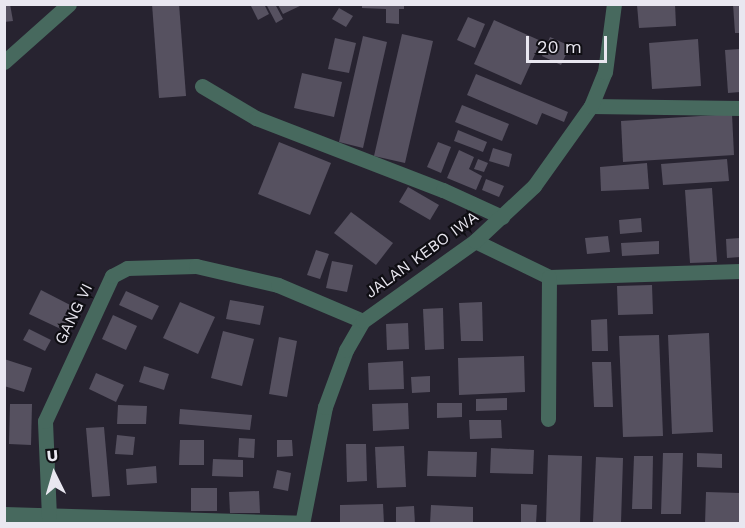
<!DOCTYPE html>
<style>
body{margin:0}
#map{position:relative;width:745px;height:528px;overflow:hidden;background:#272330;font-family:"Work Sans",sans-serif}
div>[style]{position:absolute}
.building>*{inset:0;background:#565160}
.minor>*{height:15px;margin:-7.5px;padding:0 7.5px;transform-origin:7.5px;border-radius:7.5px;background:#47695e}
.tertiary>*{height:15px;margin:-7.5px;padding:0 7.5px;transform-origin:7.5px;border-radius:7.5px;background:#47695e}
span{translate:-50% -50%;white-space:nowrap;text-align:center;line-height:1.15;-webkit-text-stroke:4.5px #0f0e13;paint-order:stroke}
.street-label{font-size:16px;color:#e9e7f0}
.frame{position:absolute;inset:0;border:6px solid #e9e7f0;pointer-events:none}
.north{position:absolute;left:24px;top:444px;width:60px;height:60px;-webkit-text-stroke:4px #0f0e13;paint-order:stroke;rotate:355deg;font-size:16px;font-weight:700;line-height:24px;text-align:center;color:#e9e7f0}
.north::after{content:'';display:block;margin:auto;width:21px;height:27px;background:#e9e7f0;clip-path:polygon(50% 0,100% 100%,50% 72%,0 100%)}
.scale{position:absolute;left:526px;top:36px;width:81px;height:27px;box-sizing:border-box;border:3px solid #e9e7f0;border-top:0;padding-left:8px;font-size:18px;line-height:21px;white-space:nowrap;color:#e9e7f0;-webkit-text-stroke:4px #0f0e13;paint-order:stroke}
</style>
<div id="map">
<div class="building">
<i style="clip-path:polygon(4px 4px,10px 4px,13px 21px,4px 22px)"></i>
<i style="clip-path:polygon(152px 4px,179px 4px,186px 96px,159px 98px)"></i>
<i style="clip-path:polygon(250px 4px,264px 4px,269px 14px,258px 20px)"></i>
<i style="clip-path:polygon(266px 4px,275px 4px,283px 19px,276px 23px)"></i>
<i style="clip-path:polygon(362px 4px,404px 4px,404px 9px,399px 9px,399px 24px,386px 23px,386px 9px,362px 8px)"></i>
<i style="clip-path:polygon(675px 4px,676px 26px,639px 28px,637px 5px)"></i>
<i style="clip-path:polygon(733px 4px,740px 4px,740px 33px,735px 33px)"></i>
<i style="clip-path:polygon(278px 5px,302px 5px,283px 14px)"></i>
<i style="clip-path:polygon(339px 8px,353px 16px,346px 27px,332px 19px)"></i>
<i style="clip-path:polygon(468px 17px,485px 24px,475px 48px,457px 40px)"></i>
<i style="clip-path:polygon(494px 20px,541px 41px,521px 85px,474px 64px)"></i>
<i style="clip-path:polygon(402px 34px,433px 41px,405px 163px,374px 156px)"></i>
<i style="clip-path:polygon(363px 36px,387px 42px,363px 148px,339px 142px)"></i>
<i style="clip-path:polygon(550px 37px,570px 46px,561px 65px,542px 56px)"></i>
<i style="clip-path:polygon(335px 38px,356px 43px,349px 73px,328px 69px)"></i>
<i style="clip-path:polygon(698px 39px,701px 86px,652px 89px,649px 43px)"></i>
<i style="clip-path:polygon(740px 49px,740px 92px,728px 93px,725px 50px)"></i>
<i style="clip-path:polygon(302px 73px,342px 82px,334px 117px,294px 108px)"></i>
<i style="clip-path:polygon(476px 74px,568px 112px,564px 122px,542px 113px,537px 125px,467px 95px)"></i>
<i style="clip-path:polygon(462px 105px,509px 124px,502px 141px,455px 122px)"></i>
<i style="clip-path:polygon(732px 114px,734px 155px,623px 162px,621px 121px)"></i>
<i style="clip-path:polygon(458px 130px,487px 142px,483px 152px,454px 141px)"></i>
<i style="clip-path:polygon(279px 142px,331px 163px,310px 215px,258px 194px)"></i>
<i style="clip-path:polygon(438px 142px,451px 147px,441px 173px,427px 167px)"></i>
<i style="clip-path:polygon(493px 148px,512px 154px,509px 167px,489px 161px)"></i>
<i style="clip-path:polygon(459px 150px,474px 157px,469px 169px,482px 176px,476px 190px,447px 178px)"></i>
<i style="clip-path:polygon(478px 159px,488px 163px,484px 172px,474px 169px)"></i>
<i style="clip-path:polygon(727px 159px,729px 181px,663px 185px,661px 164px)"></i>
<i style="clip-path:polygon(647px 163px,649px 189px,601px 191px,600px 167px)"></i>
<i style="clip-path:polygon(486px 179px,504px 186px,499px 197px,482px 190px)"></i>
<i style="clip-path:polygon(408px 187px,439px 205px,430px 220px,399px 202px)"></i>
<i style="clip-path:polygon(712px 188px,717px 262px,690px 263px,685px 190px)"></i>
<i style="clip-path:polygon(351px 212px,393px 243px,376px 265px,334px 233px)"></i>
<i style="clip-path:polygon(641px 218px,642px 232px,620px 234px,619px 220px)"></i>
<i style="clip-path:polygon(608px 236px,610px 252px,587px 254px,585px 238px)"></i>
<i style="clip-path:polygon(740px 238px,740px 257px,727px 258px,726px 239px)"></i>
<i style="clip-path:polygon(659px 241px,659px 254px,622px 256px,621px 243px)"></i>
<i style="clip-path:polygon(316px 250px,329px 254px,320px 279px,307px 275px)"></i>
<i style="clip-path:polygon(332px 261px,353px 265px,347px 292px,326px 288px)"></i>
<i style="clip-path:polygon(652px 285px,653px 314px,618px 315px,617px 286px)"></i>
<i style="clip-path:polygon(41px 290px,76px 308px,65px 331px,29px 314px)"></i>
<i style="clip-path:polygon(126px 291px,159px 306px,152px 320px,119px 305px)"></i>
<i style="clip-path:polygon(230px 300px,264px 306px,260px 325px,226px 319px)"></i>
<i style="clip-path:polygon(180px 302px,215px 317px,198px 354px,163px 338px)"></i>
<i style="clip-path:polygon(482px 302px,483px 341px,461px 341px,459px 303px)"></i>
<i style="clip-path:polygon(443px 308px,444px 349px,425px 350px,423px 309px)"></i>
<i style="clip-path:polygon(113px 315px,137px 326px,126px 350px,102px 339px)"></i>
<i style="clip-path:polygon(607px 319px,608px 351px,592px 351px,591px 320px)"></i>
<i style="clip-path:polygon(408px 323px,409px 349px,387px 350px,386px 324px)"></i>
<i style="clip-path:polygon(29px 329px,51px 340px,45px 351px,23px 340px)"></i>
<i style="clip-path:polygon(223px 331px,254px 339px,242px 386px,211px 378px)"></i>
<i style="clip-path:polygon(709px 333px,713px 432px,672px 434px,668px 335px)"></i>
<i style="clip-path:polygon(659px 335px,663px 436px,623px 437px,619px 336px)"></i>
<i style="clip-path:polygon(279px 337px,297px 341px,287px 397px,269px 394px)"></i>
<i style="clip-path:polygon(524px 356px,525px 392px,459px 395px,458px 358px)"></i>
<i style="clip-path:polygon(4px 359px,32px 368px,24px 392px,4px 386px)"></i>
<i style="clip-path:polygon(403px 361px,404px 389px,369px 390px,368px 363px)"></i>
<i style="clip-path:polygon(592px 362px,611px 362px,613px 407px,594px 407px)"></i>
<i style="clip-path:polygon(144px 366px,169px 374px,164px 390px,139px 382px)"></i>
<i style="clip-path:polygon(96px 373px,124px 385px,116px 402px,89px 389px)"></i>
<i style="clip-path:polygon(430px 376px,430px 392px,412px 393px,411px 377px)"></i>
<i style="clip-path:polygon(507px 398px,507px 410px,476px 411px,476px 399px)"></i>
<i style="clip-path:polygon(408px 403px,409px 429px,373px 431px,372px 404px)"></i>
<i style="clip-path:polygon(437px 403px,462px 403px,462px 417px,437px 418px)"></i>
<i style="clip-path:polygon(10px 404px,32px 404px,31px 445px,9px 444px)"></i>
<i style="clip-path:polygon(118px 405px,147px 406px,146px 424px,117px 424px)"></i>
<i style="clip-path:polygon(180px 409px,252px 415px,250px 430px,179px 424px)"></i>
<i style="clip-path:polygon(469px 420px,501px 420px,502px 438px,470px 439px)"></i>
<i style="clip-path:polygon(104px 427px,110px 496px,92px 497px,86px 428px)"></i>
<i style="clip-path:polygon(117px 435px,135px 437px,133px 455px,115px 454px)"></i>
<i style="clip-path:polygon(239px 438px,255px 439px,254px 458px,238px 457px)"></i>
<i style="clip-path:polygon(180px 440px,204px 440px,204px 465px,179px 465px)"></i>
<i style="clip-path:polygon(277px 440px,292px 440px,293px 456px,277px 457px)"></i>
<i style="clip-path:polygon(346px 444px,366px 444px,367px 481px,347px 482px)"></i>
<i style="clip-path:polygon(404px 446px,406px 487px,377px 488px,375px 447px)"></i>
<i style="clip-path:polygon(491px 448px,534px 450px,533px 474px,490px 473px)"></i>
<i style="clip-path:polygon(428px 451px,477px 452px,476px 477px,427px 476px)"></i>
<i style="clip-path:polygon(663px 453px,683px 453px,681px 514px,661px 514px)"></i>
<i style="clip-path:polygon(697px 453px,722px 454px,722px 468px,697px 467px)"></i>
<i style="clip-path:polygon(548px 455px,582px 456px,580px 524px,546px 524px)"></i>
<i style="clip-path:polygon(634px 456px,653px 456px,652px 509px,632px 509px)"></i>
<i style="clip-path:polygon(596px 457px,623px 458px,621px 523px,593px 522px)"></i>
<i style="clip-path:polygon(213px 459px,243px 460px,243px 477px,212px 476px)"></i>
<i style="clip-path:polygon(156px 466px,157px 483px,127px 485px,126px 469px)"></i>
<i style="clip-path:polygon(277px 470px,291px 473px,288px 491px,273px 488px)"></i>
<i style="clip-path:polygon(191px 488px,217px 488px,217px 511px,191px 511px)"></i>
<i style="clip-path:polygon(259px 491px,260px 513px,230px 513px,229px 492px)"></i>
<i style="clip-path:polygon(706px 492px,740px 493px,740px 524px,705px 524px)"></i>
<i style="clip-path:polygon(383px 504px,384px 524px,340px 524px,340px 505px)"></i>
<i style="clip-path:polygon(521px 504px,537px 505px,536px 524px,521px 524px)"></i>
<i style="clip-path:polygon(431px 505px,473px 507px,473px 524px,430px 524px)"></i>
<i style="clip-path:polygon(414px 506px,415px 524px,396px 524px,396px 507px)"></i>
</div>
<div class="minor">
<i style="left:4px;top:62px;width:87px;rotate:-41.7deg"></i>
<i style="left:202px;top:86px;width:63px;rotate:30.7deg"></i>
<i style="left:256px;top:118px;width:200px;rotate:21.1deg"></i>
<i style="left:443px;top:190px;width:65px;rotate:24.6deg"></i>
<i style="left:591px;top:106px;width:149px;rotate:0.8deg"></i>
<i style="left:475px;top:241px;width:82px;rotate:25.9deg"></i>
<i style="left:549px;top:277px;width:191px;rotate:-1.8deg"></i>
<i style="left:548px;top:419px;width:142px;rotate:-89.6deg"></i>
<i style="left:4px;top:514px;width:298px;rotate:1.7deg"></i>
<i style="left:49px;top:517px;width:96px;rotate:-92.4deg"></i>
<i style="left:45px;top:421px;width:160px;rotate:-65.2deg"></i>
<i style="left:112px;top:276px;width:17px;rotate:-28deg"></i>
<i style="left:127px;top:268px;width:69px;rotate:-1.7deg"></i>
<i style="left:196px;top:266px;width:84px;rotate:13deg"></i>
<i style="left:278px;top:285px;width:92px;rotate:23deg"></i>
</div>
<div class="tertiary">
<i style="left:302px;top:524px;width:119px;rotate:-78.9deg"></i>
<i style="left:325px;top:407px;width:61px;rotate:-69.8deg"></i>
<i style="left:346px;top:350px;width:34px;rotate:-60deg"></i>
<i style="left:363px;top:321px;width:138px;rotate:-35.5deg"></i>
<i style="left:475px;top:241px;width:81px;rotate:-43deg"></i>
<i style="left:534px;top:186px;width:98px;rotate:-54.5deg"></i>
<i style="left:591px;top:106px;width:37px;rotate:-68deg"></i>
<i style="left:605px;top:72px;width:69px;rotate:-82.5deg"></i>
</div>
<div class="street-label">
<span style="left:422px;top:255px;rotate:-36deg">JALAN KEBO IWA</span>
<span style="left:74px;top:314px;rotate:-64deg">GANG VI</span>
</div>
<div class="frame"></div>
<div class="north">U</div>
<div class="scale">20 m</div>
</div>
